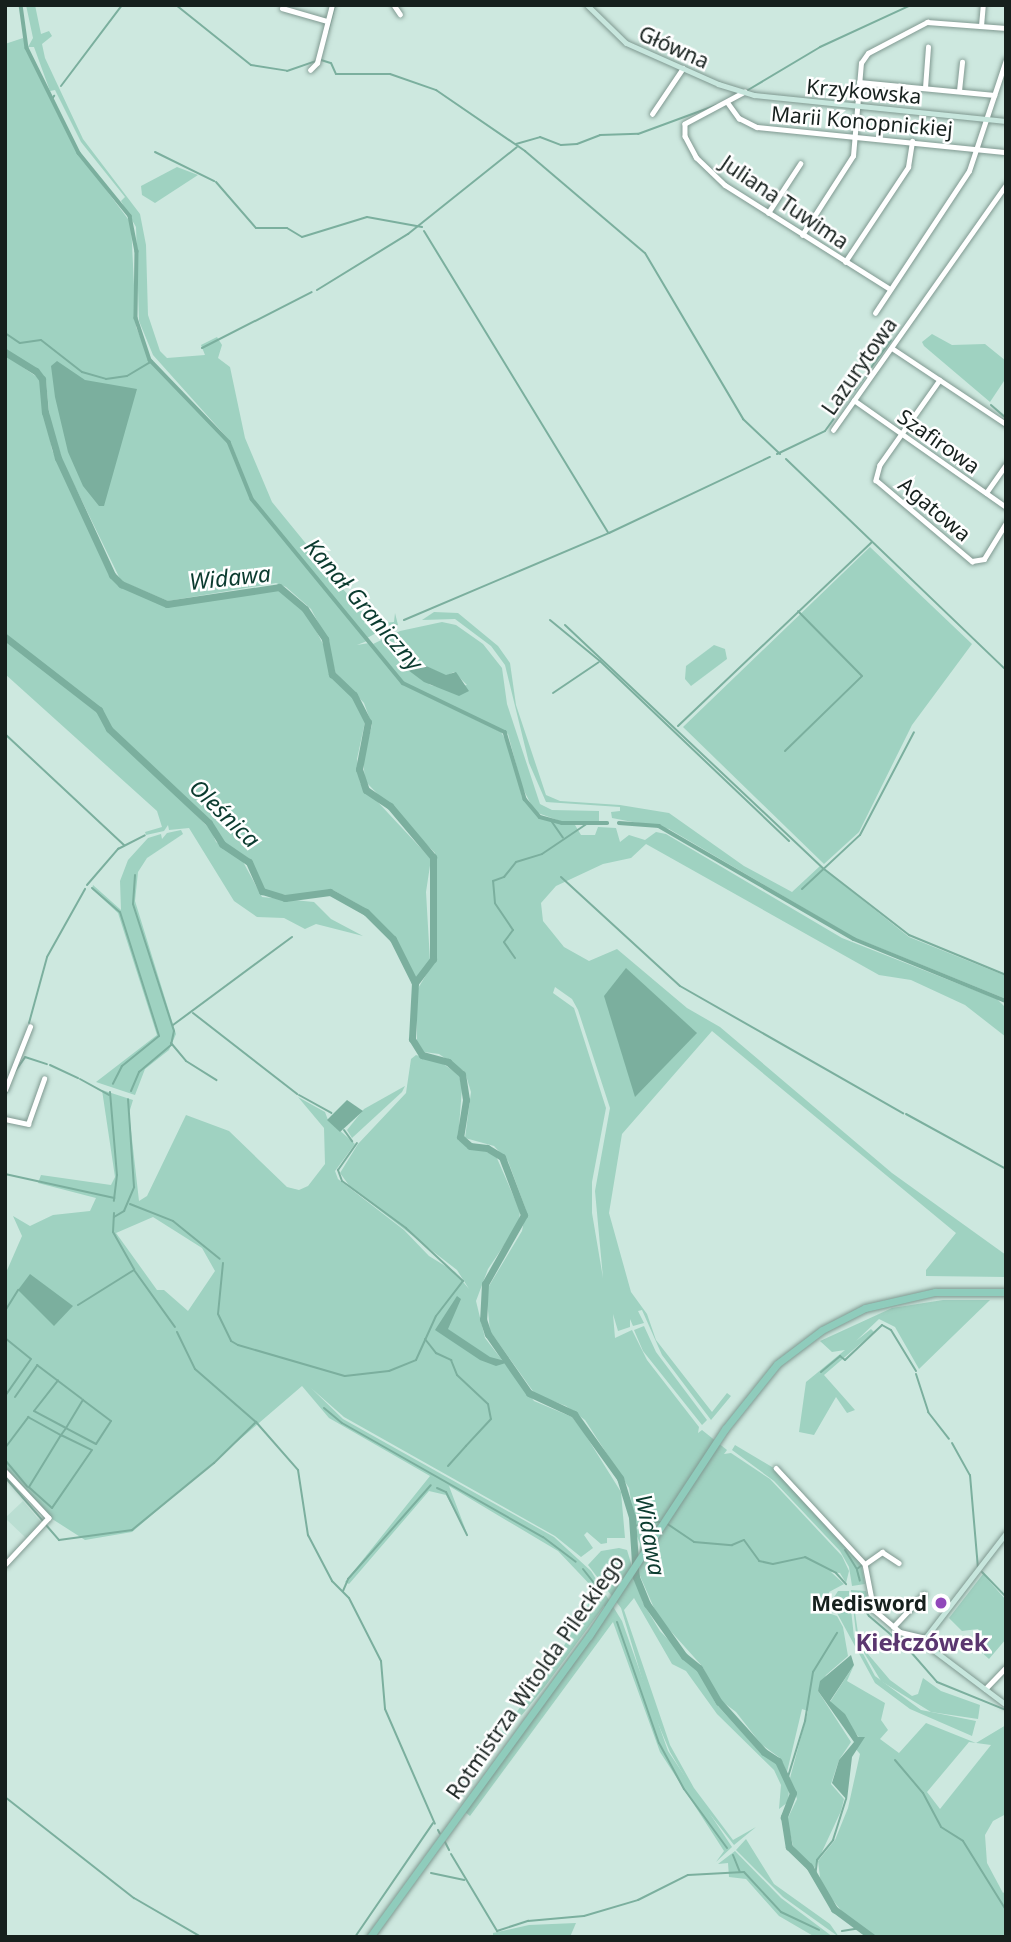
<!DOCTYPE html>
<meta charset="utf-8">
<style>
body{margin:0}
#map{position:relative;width:1011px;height:1942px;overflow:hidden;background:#cde8df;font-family:"Noto Sans",sans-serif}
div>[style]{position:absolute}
.built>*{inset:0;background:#baded2}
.green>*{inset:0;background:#9fd2c1}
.water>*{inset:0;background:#7baf9e}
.stream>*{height:2px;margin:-1px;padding:0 1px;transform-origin:1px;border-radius:1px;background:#7baf9e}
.canal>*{height:3.5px;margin:-1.75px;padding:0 1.75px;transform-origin:1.75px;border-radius:1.75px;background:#7baf9e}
.river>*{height:7px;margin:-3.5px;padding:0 3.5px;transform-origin:3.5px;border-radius:3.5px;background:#7baf9e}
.roads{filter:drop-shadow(0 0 2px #809991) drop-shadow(0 0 2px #809991)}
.street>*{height:4.5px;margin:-2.25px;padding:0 2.25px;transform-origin:2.25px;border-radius:2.25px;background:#fff}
.secondary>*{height:5px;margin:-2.5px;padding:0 2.5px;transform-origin:2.5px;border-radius:2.5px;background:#c7e6dd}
.primary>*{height:7px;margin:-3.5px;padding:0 3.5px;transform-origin:3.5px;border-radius:3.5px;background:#8fccbc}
.dots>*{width:19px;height:19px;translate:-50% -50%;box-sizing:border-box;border:4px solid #fff;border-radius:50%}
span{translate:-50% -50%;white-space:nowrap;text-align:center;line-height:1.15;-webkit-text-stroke:5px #fff;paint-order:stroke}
.street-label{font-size:21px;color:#16201d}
.poi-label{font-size:21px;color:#16201d;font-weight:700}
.right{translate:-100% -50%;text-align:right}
.water-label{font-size:23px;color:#0b3b2f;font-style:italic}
.quarter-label{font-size:24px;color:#5a366f;font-weight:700}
.frame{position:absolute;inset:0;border:7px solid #16201d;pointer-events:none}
</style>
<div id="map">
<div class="built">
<i style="clip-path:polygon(23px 1501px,41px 1522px,27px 1539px,5px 1518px)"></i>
</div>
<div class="green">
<i style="clip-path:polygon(26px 5px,35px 5px,41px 34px,49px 31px,52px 36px,42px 44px,45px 58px,83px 139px,140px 214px,146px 245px,148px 315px,160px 351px,167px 358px,205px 355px,201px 345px,217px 337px,222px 345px,218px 358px,230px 367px,245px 438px,272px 502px,361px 611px,383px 623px,394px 622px,395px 613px,398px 625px,382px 626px,366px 620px,364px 623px,380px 631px,367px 638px,253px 499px,230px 441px,153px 355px,139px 321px,136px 227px,121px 201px,125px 197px,81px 142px,55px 90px,50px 91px,34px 47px,28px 47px,33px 38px)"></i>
<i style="clip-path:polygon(evenodd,23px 38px,74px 147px,131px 223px,136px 327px,150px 360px,229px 442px,250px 498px,367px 641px,357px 645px,369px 643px,406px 686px,501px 732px,511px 749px,522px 797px,539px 818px,575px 825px,581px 835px,595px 835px,598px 827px,616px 828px,620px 842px,629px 835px,645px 840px,656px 832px,666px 834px,842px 938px,997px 999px,1006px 1008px,1006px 1037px,965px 1005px,911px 980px,879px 975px,646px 844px,631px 858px,603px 864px,556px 886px,541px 903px,543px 921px,564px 947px,589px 961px,617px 949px,687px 1008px,720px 1027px,892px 1173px,1006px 1255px,1006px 1277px,926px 1276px,926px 1270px,956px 1233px,712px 1031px,622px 1134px,609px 1213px,631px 1292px,647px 1314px,656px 1340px,712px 1412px,727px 1393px,731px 1396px,711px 1420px,662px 1355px,642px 1310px,638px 1311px,644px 1323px,633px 1326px,630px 1319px,630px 1327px,618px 1331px,613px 1314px,615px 1338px,632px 1330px,647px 1360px,699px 1427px,698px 1433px,702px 1430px,727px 1450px,724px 1454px,731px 1453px,770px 1479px,842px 1556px,849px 1571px,846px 1583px,840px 1573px,831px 1572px,844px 1584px,829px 1592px,831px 1608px,825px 1612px,837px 1616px,843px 1627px,848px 1656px,826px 1675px,818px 1691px,851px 1742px,839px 1760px,831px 1784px,844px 1799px,841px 1811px,813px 1871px,793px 1846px,787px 1820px,797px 1799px,790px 1778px,808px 1711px,802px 1709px,787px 1772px,780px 1758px,761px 1744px,736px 1712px,719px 1699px,702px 1666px,658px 1617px,640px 1576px,640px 1544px,635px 1531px,654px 1518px,635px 1525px,629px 1488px,585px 1420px,566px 1406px,535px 1394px,490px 1331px,486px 1291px,522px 1231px,526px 1210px,508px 1161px,494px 1146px,465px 1138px,471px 1092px,465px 1072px,439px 1054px,424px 1052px,417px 1042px,417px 990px,435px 960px,435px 853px,365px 781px,363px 758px,372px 725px,364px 703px,335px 672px,328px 641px,311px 609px,286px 587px,276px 583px,168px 601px,121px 581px,63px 462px,50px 421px,46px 381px,40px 371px,5px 349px,5px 44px,23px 38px,555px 987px,572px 999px,578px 1010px,610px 1108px,595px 1191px,603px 1278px,592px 1213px,592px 1182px,606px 1108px,574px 1008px,553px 993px,555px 987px)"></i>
<i style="clip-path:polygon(177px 167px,198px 175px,155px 203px,142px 195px,141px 186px)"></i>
<i style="clip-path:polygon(932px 334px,952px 345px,985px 344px,1006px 361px,1006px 378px,990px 402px,924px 346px,922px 342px)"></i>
<i style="clip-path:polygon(5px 355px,40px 379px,52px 450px,105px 566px,120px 587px,168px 606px,280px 590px,307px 613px,324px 646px,332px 678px,354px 698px,365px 722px,357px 759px,360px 783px,431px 859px,426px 892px,430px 961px,416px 978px,397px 940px,363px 907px,333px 890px,291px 896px,265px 891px,248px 858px,222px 841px,210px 823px,111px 729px,101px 711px,5px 636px)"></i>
<i style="clip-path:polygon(870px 547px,972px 644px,912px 725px,859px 832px,824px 864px,683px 727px)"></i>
<i style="clip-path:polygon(434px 612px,458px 613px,498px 646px,510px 663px,516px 705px,546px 795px,560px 801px,620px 805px,669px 813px,744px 866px,792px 892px,820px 866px,909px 937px,1006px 976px,1006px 999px,853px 937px,669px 829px,612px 818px,611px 812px,620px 811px,620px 807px,546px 802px,529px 763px,505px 665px,491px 646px,455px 619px,422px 620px)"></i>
<i style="clip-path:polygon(evenodd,442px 622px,456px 625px,483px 644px,502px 668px,507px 704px,540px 804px,552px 810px,599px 811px,599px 821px,560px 821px,535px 812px,522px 787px,508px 734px,404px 683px,373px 644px,400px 631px,442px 622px,411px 659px,446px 676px,454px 672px,467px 685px,446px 689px,430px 685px,411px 659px)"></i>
<i style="clip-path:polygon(5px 640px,99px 714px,111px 732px,211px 830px,216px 842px,241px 858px,262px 897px,314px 902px,331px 919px,363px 936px,316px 924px,305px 929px,284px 918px,257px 917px,234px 901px,189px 828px,169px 830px,168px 825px,164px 831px,146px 835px,145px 832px,162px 827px,157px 811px,5px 674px)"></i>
<i style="clip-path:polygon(714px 645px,725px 649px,727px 659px,691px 686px,685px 679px,686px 666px)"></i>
<i style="clip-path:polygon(181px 830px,183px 834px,147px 858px,138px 872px,135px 901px,176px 1034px,169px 1050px,145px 1069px,135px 1095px,96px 1082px,157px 1035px,118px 913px,92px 889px,93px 885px,121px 910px,120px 881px,128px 860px,148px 838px,161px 834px,162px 839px,167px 833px)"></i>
<i style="clip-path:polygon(evenodd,416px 1055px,442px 1063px,459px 1075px,462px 1088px,458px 1140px,496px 1156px,520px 1211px,519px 1223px,488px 1269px,476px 1301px,485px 1338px,534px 1401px,572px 1417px,583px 1431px,621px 1492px,625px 1538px,607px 1538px,607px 1543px,601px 1544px,587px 1532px,584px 1535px,593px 1548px,581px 1557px,555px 1536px,344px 1417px,311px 1388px,343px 1419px,554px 1537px,591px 1571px,622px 1621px,668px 1751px,732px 1847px,716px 1862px,724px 1851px,660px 1752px,613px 1622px,470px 1816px,465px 1812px,611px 1611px,604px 1606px,546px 1685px,497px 1746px,493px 1744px,558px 1656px,596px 1591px,558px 1551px,449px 1486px,468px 1536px,446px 1495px,429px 1491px,349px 1584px,345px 1582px,430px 1476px,329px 1418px,302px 1386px,132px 1532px,85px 1540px,46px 1515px,5px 1469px,5px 1275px,22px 1236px,13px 1216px,30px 1226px,53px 1215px,90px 1211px,96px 1198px,38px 1183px,41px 1175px,111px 1185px,115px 1177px,102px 1090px,133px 1100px,129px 1113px,139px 1201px,147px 1196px,186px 1115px,229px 1131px,287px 1187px,299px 1190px,308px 1186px,325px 1164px,324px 1128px,298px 1097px,325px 1112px,328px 1120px,355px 1144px,335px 1171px,338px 1179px,404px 1230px,429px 1256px,455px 1272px,469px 1289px,457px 1270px,351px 1188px,340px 1173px,358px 1144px,406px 1093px,411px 1059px,416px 1055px,153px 1217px,202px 1248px,215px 1271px,188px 1311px,164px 1290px,157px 1290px,116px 1233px,153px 1217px)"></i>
<i style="clip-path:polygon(405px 1086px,402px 1092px,352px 1138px,347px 1130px,364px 1109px)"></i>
<i style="clip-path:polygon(943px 1300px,990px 1300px,919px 1369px,895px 1327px,879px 1319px,856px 1341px,871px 1329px,874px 1332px,824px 1375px,855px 1410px,847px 1413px,836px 1397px,814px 1435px,799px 1432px,806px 1382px,845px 1350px,832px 1352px,820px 1341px,892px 1308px)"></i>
<i style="clip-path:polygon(644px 1326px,656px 1352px,707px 1420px,702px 1425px,643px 1351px,634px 1330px)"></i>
<i style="clip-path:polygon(735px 1445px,777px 1470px,861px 1563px,865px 1584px,852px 1586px,849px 1567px,840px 1551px,774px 1481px,732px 1450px)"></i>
<i style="clip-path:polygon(619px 1548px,627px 1550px,643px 1603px,660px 1631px,697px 1669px,716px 1704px,760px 1752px,776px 1762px,789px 1790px,788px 1802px,779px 1809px,781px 1785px,774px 1770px,717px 1714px,686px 1671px,672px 1664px,634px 1598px,624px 1610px,670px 1745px,694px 1788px,733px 1840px,756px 1827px,734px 1845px,698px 1799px,670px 1752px,649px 1702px,621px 1608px,588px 1565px,601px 1551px)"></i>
<i style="clip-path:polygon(983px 1574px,1006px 1600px,1006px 1639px,989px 1659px,980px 1651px,988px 1643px,978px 1629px,962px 1631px,949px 1618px)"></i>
<i style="clip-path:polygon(851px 1590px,866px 1591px,869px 1608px,854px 1596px,860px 1609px,855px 1612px,858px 1633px,862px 1647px,890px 1680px,912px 1696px,918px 1694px,923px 1678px,941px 1691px,980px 1705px,978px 1719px,931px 1712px,881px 1681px,857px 1641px)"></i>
<i style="clip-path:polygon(838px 1591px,849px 1591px,854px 1637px,875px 1676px,921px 1710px,976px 1721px,972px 1736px,910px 1709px,875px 1683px,831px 1602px)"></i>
<i style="clip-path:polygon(evenodd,854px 1665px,847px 1681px,885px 1703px,881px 1720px,888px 1730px,880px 1739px,899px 1753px,926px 1723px,976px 1743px,1006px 1725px,1006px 1814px,993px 1821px,985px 1835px,987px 1863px,1003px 1893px,1006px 1891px,1006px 1937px,877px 1937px,843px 1913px,821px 1885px,818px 1861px,835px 1840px,848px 1808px,860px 1754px,855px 1748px,862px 1741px,830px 1702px,854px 1665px,969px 1742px,991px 1745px,940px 1809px,927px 1792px,969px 1742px)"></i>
<i style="clip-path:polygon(746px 1839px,774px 1884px,830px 1924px,839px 1937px,783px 1897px,736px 1850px)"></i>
<i style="clip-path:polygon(735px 1851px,781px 1898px,833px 1937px,815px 1937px,779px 1916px,746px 1879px,729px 1877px,728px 1863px,718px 1864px)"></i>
<i style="clip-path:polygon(576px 1923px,570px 1937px,493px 1937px,493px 1933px,529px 1925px)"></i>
</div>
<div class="water">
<i style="clip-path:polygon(57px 361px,85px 380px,137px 389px,104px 506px,99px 506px,83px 486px,68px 452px,55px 397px,51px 366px)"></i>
<i style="clip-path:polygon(411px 659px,446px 675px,456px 672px,469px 691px,459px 696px,424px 682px,404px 667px,403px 662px)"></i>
<i style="clip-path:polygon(626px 968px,697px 1033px,635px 1097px,604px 996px)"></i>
<i style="clip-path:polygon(347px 1100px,363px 1111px,340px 1132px,327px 1120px)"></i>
<i style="clip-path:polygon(30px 1274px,73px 1306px,54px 1326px,18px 1290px)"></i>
<i style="clip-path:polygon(457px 1296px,461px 1299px,448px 1329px,490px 1357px,509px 1362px,496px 1366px,480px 1360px,435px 1330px)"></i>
<i style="clip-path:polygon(851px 1655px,854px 1665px,830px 1701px,845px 1714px,858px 1737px,865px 1737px,852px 1757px,847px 1800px,832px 1783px,839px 1760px,854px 1742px,818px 1691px,820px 1681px)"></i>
</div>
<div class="stream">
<i style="left:176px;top:5px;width:96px;rotate:38.7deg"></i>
<i style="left:251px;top:65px;width:36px;rotate:9deg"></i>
<i style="left:287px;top:71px;width:31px;rotate:-19deg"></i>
<i style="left:328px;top:31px;width:27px;rotate:-75deg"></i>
<i style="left:321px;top:60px;width:10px;rotate:17deg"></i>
<i style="left:331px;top:63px;width:12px;rotate:66deg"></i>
<i style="left:336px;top:74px;width:54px"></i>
<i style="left:390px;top:74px;width:49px;rotate:19.2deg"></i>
<i style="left:436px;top:90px;width:108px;rotate:34.4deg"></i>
<i style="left:525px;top:151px;width:157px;rotate:40.4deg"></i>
<i style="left:645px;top:253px;width:193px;rotate:59.4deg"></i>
<i style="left:743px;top:419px;width:51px;rotate:43.4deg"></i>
<i style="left:61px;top:86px;width:101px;rotate:-53deg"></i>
<i style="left:748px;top:90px;width:84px;rotate:-30.8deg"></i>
<i style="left:820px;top:47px;width:100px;rotate:-24.8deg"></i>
<i style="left:52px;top:99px;width:4px;rotate:-56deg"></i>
<i style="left:516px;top:144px;width:25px;rotate:-16deg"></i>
<i style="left:540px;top:137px;width:22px;rotate:21deg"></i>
<i style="left:561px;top:145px;width:16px;rotate:-4deg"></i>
<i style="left:577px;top:144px;width:25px;rotate:-21deg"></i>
<i style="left:600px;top:135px;width:38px;rotate:-2deg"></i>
<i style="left:638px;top:134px;width:84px;rotate:-20.2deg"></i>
<i style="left:155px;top:152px;width:66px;rotate:26.2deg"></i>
<i style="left:216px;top:182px;width:61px;rotate:49deg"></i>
<i style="left:256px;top:228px;width:31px"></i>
<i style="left:287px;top:228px;width:17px;rotate:31deg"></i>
<i style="left:302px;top:237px;width:68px;rotate:-17.1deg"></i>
<i style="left:367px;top:217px;width:56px;rotate:10.3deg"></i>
<i style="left:424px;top:231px;width:353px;rotate:58.6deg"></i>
<i style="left:317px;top:290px;width:107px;rotate:-31.6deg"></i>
<i style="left:408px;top:234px;width:139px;rotate:-38.6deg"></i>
<i style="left:5px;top:333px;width:18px;rotate:34deg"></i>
<i style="left:20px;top:343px;width:21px;rotate:-8deg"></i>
<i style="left:41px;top:340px;width:52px;rotate:38deg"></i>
<i style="left:82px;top:372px;width:25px;rotate:16deg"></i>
<i style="left:106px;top:379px;width:21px;rotate:-8deg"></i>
<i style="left:127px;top:376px;width:29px;rotate:-31deg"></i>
<i style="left:202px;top:348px;width:123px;rotate:-27deg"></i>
<i style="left:991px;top:405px;width:20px;rotate:41deg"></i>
<i style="left:777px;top:454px;width:53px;rotate:-25.6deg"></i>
<i style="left:825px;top:431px;width:112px;rotate:-54deg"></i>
<i style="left:786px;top:459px;width:305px;rotate:43.8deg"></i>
<i style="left:404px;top:620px;width:223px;rotate:-23deg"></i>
<i style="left:609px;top:533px;width:178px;rotate:-25.3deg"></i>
<i style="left:550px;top:620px;width:65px;rotate:39.4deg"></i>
<i style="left:600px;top:661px;width:261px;rotate:43.6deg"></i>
<i style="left:565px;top:625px;width:356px;rotate:43.3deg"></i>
<i style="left:824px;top:869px;width:108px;rotate:37.8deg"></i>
<i style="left:909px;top:935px;width:105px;rotate:22.4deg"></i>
<i style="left:553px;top:693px;width:55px;rotate:-34deg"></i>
<i style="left:678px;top:726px;width:267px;rotate:-43.5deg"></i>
<i style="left:5px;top:734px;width:163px;rotate:43deg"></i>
<i style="left:785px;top:751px;width:107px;rotate:-44.2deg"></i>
<i style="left:862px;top:676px;width:91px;rotate:-134.6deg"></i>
<i style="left:552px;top:822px;width:19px;rotate:55deg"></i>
<i style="left:561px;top:877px;width:161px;rotate:42.5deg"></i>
<i style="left:680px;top:986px;width:257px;rotate:29.7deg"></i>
<i style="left:87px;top:885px;width:48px;rotate:-49.3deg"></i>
<i style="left:118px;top:849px;width:30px;rotate:-27deg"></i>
<i style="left:92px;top:888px;width:37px;rotate:41deg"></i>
<i style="left:120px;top:912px;width:130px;rotate:72.5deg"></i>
<i style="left:159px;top:1036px;width:48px;rotate:141deg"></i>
<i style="left:122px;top:1066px;width:20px;rotate:117deg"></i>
<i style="left:802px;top:889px;width:79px;rotate:-43deg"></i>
<i style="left:860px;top:835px;width:116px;rotate:-62.3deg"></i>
<i style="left:515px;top:958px;width:19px;rotate:-125deg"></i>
<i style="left:504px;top:942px;width:15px;rotate:-53deg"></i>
<i style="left:513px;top:930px;width:32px;rotate:-124deg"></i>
<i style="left:495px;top:903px;width:22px;rotate:-95deg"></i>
<i style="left:493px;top:881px;width:12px;rotate:-20deg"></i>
<i style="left:504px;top:877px;width:19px;rotate:-51deg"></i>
<i style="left:516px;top:862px;width:27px;rotate:-17deg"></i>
<i style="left:542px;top:854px;width:55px;rotate:-34deg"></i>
<i style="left:193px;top:1013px;width:132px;rotate:37.9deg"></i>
<i style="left:29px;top:1023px;width:68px;rotate:-74.7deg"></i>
<i style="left:47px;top:957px;width:78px;rotate:-60.8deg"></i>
<i style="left:173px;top:1025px;width:148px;rotate:-36.5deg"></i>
<i style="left:171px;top:1043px;width:23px;rotate:50deg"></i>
<i style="left:186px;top:1061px;width:36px;rotate:32deg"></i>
<i style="left:50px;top:1065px;width:31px;rotate:25deg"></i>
<i style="left:14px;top:1073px;width:19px;rotate:-55deg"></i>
<i style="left:25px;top:1057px;width:23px;rotate:18deg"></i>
<i style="left:80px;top:1079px;width:33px;rotate:29deg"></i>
<i style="left:131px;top:1091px;width:21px;rotate:-67deg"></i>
<i style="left:139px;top:1072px;width:42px;rotate:-40.2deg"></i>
<i style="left:171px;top:1045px;width:14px;rotate:-78deg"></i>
<i style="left:174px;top:1031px;width:133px;rotate:-107.9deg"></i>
<i style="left:133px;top:904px;width:29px;rotate:-86deg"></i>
<i style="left:110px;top:1092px;width:83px;rotate:85.2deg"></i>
<i style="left:117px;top:1175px;width:26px;rotate:97deg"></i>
<i style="left:299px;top:1095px;width:37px;rotate:29deg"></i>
<i style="left:5px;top:1097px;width:9px;rotate:-72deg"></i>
<i style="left:906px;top:1114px;width:114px;rotate:28.8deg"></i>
<i style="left:344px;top:1130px;width:14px;rotate:54deg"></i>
<i style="left:5px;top:1174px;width:112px;rotate:12.4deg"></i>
<i style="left:130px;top:1204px;width:46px;rotate:21.6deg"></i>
<i style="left:173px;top:1221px;width:60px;rotate:39deg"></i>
<i style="left:114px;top:1213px;width:19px;rotate:93deg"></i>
<i style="left:113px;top:1232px;width:43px;rotate:60.4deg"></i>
<i style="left:114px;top:1217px;width:12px;rotate:-31deg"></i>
<i style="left:124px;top:1211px;width:26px;rotate:-67deg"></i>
<i style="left:134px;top:1187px;width:88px;rotate:-93.9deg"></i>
<i style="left:223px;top:1263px;width:51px;rotate:95.6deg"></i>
<i style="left:218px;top:1314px;width:30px;rotate:64deg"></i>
<i style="left:231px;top:1341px;width:8px;rotate:30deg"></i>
<i style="left:238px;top:1345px;width:111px;rotate:16.2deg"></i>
<i style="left:345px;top:1376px;width:44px;rotate:-6.5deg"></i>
<i style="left:389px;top:1371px;width:29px;rotate:-22deg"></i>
<i style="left:416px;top:1360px;width:48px;rotate:-65.6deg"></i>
<i style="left:436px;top:1316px;width:44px;rotate:-52.4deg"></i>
<i style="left:463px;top:1281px;width:78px;rotate:-137.1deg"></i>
<i style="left:406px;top:1228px;width:79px;rotate:-143.7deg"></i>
<i style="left:342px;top:1181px;width:12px;rotate:-110deg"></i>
<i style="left:338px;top:1170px;width:33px;rotate:-55deg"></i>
<i style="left:78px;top:1305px;width:66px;rotate:-32deg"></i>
<i style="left:134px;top:1270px;width:70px;rotate:54.3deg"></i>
<i style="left:5px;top:1311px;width:25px;rotate:-58deg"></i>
<i style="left:177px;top:1332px;width:41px;rotate:64.1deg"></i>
<i style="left:195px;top:1369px;width:81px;rotate:41deg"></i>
<i style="left:256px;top:1422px;width:64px;rotate:48.8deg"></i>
<i style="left:298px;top:1470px;width:66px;rotate:81.3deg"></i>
<i style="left:308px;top:1535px;width:52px;rotate:62.4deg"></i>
<i style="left:332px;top:1581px;width:24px;rotate:45deg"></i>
<i style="left:349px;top:1598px;width:71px;rotate:63.1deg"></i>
<i style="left:381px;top:1661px;width:48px;rotate:85.2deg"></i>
<i style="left:385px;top:1709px;width:125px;rotate:66.5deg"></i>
<i style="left:5px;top:1338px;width:33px;rotate:39deg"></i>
<i style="left:31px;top:1359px;width:45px;rotate:125.1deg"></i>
<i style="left:425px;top:1339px;width:18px;rotate:52deg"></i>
<i style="left:436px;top:1353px;width:17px;rotate:25deg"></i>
<i style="left:451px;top:1360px;width:16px;rotate:68deg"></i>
<i style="left:457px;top:1375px;width:42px;rotate:43.1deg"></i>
<i style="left:488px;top:1404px;width:15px;rotate:79deg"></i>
<i style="left:491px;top:1419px;width:37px;rotate:133deg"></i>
<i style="left:821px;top:1372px;width:25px;rotate:-40deg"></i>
<i style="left:840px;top:1356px;width:6px;rotate:39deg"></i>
<i style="left:845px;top:1360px;width:51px;rotate:-43.4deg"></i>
<i style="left:882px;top:1325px;width:10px;rotate:29deg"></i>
<i style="left:891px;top:1330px;width:48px;rotate:58.6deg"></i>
<i style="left:916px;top:1374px;width:40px;rotate:72deg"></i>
<i style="left:928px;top:1412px;width:34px;rotate:52deg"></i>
<i style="left:15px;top:1397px;width:39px;rotate:-55deg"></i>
<i style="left:37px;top:1365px;width:56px;rotate:37.1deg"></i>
<i style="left:324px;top:1408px;width:23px;rotate:40deg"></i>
<i style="left:342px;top:1423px;width:231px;rotate:29.6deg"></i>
<i style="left:543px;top:1537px;width:41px;rotate:37.1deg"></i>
<i style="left:952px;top:1443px;width:37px;rotate:61deg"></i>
<i style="left:970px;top:1475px;width:93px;rotate:85.1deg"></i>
<i style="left:5px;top:1448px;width:39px;rotate:-53deg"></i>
<i style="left:28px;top:1417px;width:38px;rotate:29deg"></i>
<i style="left:61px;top:1435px;width:34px;rotate:26deg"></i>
<i style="left:92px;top:1450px;width:70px;rotate:124.6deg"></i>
<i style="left:52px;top:1508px;width:31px;rotate:-138deg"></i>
<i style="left:29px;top:1487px;width:61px;rotate:-58.4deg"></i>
<i style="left:61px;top:1435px;width:9px;rotate:-54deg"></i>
<i style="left:66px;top:1428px;width:33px;rotate:-59deg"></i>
<i style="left:83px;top:1400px;width:35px;rotate:37deg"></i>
<i style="left:111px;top:1421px;width:27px;rotate:123deg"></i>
<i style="left:96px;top:1444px;width:34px;rotate:-152deg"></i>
<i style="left:66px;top:1428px;width:36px;rotate:-152deg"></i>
<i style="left:34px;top:1411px;width:39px;rotate:-52deg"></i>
<i style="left:5px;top:1460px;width:35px;rotate:50deg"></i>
<i style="left:448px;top:1466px;width:27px;rotate:-48deg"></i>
<i style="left:5px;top:1477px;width:58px;rotate:49.2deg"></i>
<i style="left:437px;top:1488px;width:10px;rotate:24deg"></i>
<i style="left:446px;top:1492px;width:48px;rotate:64deg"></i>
<i style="left:666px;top:1523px;width:34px;rotate:34deg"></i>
<i style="left:694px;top:1542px;width:38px;rotate:5deg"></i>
<i style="left:732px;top:1545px;width:13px;rotate:-23deg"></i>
<i style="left:744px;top:1540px;width:26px;rotate:54deg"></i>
<i style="left:759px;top:1561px;width:14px;rotate:12deg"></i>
<i style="left:773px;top:1564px;width:33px;rotate:-12deg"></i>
<i style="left:805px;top:1557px;width:35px;rotate:27deg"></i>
<i style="left:836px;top:1573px;width:15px;rotate:48deg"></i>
<i style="left:46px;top:1525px;width:20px;rotate:49deg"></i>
<i style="left:59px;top:1540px;width:74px;rotate:-7.8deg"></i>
<i style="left:132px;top:1530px;width:106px;rotate:-39.3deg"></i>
<i style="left:214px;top:1463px;width:59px;rotate:-44.3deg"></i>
<i style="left:631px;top:1528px;width:14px;rotate:-25deg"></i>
<i style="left:644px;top:1522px;width:16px"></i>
<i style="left:845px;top:1550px;width:22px;rotate:58deg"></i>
<i style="left:857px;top:1569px;width:6px;rotate:-39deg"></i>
<i style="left:583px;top:1569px;width:24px;rotate:52deg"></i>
<i style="left:857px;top:1570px;width:11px;rotate:75deg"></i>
<i style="left:982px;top:1572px;width:35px;rotate:46deg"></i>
<i style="left:343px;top:1591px;width:13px;rotate:-67deg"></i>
<i style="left:348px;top:1579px;width:125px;rotate:-48.6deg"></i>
<i style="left:855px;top:1596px;width:24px;rotate:55deg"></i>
<i style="left:869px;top:1616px;width:54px;rotate:40.5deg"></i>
<i style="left:910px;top:1651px;width:41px;rotate:48.9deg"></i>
<i style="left:937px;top:1682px;width:74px;rotate:22.1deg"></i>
<i style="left:617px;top:1622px;width:128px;rotate:70.9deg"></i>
<i style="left:659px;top:1743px;width:52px;rotate:61.5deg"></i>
<i style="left:684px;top:1789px;width:73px;rotate:53.9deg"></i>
<i style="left:895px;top:1760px;width:43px;rotate:49.7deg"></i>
<i style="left:923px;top:1793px;width:38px;rotate:62deg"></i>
<i style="left:941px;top:1827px;width:26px;rotate:32deg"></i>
<i style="left:963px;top:1841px;width:81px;rotate:58.1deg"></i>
<i style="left:787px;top:1780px;width:62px;rotate:-73deg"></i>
<i style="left:805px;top:1721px;width:50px;rotate:-80.7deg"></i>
<i style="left:813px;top:1672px;width:46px;rotate:-58.4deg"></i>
<i style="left:5px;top:1797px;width:164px;rotate:38.1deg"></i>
<i style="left:134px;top:1898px;width:78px;rotate:30.2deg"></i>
<i style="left:438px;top:1830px;width:4px;rotate:63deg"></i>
<i style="left:445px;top:1842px;width:9px;rotate:63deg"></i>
<i style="left:451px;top:1854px;width:90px;rotate:59.1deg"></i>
<i style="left:497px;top:1931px;width:33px;rotate:-18deg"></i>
<i style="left:528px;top:1921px;width:56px;rotate:-5.1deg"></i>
<i style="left:584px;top:1916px;width:56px;rotate:-16.5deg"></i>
<i style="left:638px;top:1900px;width:56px;rotate:-26.6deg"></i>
<i style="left:688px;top:1875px;width:56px;rotate:-3.1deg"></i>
<i style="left:744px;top:1872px;width:54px;rotate:47.2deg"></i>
<i style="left:781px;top:1912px;width:42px;rotate:25.3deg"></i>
<i style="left:733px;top:1855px;width:18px;rotate:68deg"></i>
<i style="left:431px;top:1873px;width:34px;rotate:12deg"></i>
<i style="left:815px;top:1877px;width:17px;rotate:-83deg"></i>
<i style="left:817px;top:1860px;width:26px;rotate:-51deg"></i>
<i style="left:833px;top:1840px;width:43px;rotate:-72.4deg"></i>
<i style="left:842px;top:1931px;width:19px;rotate:-9deg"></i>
<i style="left:355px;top:1937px;width:138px;rotate:-55.6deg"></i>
</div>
<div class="canal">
<i style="left:21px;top:5px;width:43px;rotate:82.1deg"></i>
<i style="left:27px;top:48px;width:117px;rotate:63.7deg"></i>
<i style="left:79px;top:153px;width:81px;rotate:51deg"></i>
<i style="left:130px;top:216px;width:36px;rotate:79deg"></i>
<i style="left:137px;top:251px;width:67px;rotate:90.9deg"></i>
<i style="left:136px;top:318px;width:44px;rotate:71.6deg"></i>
<i style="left:150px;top:360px;width:114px;rotate:46.1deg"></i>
<i style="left:229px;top:442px;width:61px;rotate:68deg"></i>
<i style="left:252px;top:499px;width:238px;rotate:50.6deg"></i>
<i style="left:403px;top:683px;width:113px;rotate:25.7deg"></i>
<i style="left:505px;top:732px;width:70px;rotate:73.4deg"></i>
<i style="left:525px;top:799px;width:23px;rotate:50deg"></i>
<i style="left:540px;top:817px;width:23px;rotate:15deg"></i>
<i style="left:562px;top:823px;width:45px"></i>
<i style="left:619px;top:823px;width:40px;rotate:4.3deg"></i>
<i style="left:659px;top:826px;width:225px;rotate:30.1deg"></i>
<i style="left:854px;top:939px;width:164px;rotate:22.2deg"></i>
</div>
<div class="river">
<i style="left:5px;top:352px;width:36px;rotate:32deg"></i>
<i style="left:36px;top:371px;width:10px;rotate:53deg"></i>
<i style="left:42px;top:379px;width:33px;rotate:85deg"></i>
<i style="left:45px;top:412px;width:48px;rotate:74.2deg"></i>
<i style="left:58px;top:458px;width:129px;rotate:65.2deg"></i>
<i style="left:112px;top:575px;width:13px;rotate:45deg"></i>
<i style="left:121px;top:584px;width:50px;rotate:23.5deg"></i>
<i style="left:167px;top:604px;width:113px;rotate:-8.6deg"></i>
<i style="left:279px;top:587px;width:34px;rotate:40deg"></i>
<i style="left:305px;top:609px;width:36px;rotate:56deg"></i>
<i style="left:325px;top:639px;width:36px;rotate:79deg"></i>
<i style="left:332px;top:674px;width:30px;rotate:44deg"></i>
<i style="left:354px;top:695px;width:30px;rotate:63deg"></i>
<i style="left:368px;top:722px;width:48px;rotate:100.8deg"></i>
<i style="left:359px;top:769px;width:22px;rotate:72deg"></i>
<i style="left:366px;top:790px;width:29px;rotate:34deg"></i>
<i style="left:390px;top:806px;width:67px;rotate:49.9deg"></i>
<i style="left:433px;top:857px;width:102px;rotate:90deg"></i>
<i style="left:433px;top:959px;width:30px;rotate:127deg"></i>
<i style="left:415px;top:983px;width:56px;rotate:93.1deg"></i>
<i style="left:412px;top:1039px;width:19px;rotate:58deg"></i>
<i style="left:422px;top:1055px;width:27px;rotate:15deg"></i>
<i style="left:448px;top:1062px;width:18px;rotate:41deg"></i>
<i style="left:462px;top:1074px;width:26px;rotate:81deg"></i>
<i style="left:466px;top:1100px;width:37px;rotate:99deg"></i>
<i style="left:460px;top:1137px;width:13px;rotate:42deg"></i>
<i style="left:470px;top:1146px;width:17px;rotate:7deg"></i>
<i style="left:487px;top:1148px;width:17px;rotate:31deg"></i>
<i style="left:502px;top:1157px;width:62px;rotate:69.2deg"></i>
<i style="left:524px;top:1215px;width:79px;rotate:119.5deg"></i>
<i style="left:485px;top:1284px;width:35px;rotate:93deg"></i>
<i style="left:483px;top:1319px;width:16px;rotate:72deg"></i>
<i style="left:488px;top:1334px;width:72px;rotate:55.2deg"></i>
<i style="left:529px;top:1393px;width:50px;rotate:25deg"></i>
<i style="left:574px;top:1414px;width:79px;rotate:54.3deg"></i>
<i style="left:620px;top:1478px;width:41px;rotate:72.9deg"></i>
<i style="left:632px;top:1517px;width:60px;rotate:86.2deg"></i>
<i style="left:636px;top:1577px;width:29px;rotate:68deg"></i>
<i style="left:647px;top:1604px;width:64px;rotate:54.6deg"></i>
<i style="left:684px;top:1656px;width:19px;rotate:39deg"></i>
<i style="left:699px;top:1668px;width:39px;rotate:60deg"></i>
<i style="left:719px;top:1702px;width:67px;rotate:48deg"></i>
<i style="left:764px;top:1752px;width:17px;rotate:33deg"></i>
<i style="left:778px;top:1761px;width:35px;rotate:65deg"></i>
<i style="left:793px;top:1793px;width:26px;rotate:111deg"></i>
<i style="left:784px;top:1817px;width:30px;rotate:81deg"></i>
<i style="left:789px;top:1847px;width:28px;rotate:44deg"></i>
<i style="left:809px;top:1866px;width:50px;rotate:59.8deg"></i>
<i style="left:834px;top:1909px;width:47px;rotate:36.4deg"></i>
<i style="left:5px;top:637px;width:119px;rotate:37.8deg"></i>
<i style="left:99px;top:710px;width:21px;rotate:62deg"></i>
<i style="left:109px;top:729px;width:137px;rotate:43.2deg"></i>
<i style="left:209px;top:823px;width:25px;rotate:58deg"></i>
<i style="left:222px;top:844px;width:32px;rotate:34deg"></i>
<i style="left:249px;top:862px;width:32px;rotate:66deg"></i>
<i style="left:262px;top:891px;width:24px;rotate:17deg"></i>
<i style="left:285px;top:898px;width:45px;rotate:-7.6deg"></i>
<i style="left:330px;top:892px;width:41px;rotate:29.1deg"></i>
<i style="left:366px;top:912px;width:38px;rotate:45deg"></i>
<i style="left:393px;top:939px;width:49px;rotate:63.4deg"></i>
</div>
<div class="roads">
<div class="street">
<i style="left:394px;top:5px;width:11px;rotate:56deg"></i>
<i style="left:282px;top:8px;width:47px;rotate:16.1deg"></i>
<i style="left:981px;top:26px;width:21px;rotate:-85deg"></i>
<i style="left:310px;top:70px;width:10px;rotate:-45deg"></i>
<i style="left:317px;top:63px;width:60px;rotate:-75.5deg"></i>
<i style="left:859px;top:82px;width:136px;rotate:5.5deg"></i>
<i style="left:925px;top:88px;width:41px;rotate:-85.8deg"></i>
<i style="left:959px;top:91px;width:29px;rotate:-84deg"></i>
<i style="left:745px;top:92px;width:68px;rotate:151.9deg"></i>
<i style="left:685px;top:124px;width:12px;rotate:90deg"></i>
<i style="left:685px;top:136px;width:24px;rotate:62deg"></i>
<i style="left:696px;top:157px;width:40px;rotate:44deg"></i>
<i style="left:725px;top:185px;width:195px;rotate:32.2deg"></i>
<i style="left:728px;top:103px;width:19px;rotate:54deg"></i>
<i style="left:739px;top:118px;width:20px;rotate:27deg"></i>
<i style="left:757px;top:127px;width:248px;rotate:5.8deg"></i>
<i style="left:652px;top:114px;width:55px;rotate:-56deg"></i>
<i style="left:768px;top:213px;width:59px;rotate:-56.9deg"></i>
<i style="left:802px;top:235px;width:94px;rotate:-57.2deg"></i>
<i style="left:853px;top:156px;width:93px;rotate:-85.1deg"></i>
<i style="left:861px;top:63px;width:12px;rotate:-55deg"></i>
<i style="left:868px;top:53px;width:67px;rotate:-27.7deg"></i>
<i style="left:927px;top:22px;width:79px;rotate:4.3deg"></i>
<i style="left:845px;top:262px;width:114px;rotate:-56.4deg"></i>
<i style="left:908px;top:167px;width:26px;rotate:-81deg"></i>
<i style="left:875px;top:313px;width:170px;rotate:-56.5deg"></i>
<i style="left:969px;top:171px;width:117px;rotate:-71.6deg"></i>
<i style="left:892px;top:348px;width:137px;rotate:33.7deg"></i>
<i style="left:940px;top:380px;width:104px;rotate:125.2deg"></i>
<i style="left:880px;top:465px;width:16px;rotate:105deg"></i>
<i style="left:876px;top:480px;width:126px;rotate:40.2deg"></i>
<i style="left:972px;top:561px;width:12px;rotate:-9deg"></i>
<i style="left:984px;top:559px;width:42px;rotate:-58.6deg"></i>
<i style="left:854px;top:400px;width:186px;rotate:35.1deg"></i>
<i style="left:833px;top:430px;width:300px;rotate:-54.8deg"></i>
<i style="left:986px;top:493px;width:35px;rotate:-55deg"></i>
<i style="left:5px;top:1090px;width:68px;rotate:-68.4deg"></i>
<i style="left:5px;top:1119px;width:24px;rotate:12deg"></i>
<i style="left:28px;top:1124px;width:48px;rotate:-70.4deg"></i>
<i style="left:776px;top:1468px;width:131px;rotate:47.2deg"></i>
<i style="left:865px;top:1564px;width:47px;rotate:78.9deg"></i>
<i style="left:874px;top:1610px;width:34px;rotate:40deg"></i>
<i style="left:900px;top:1632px;width:26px;rotate:13deg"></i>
<i style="left:5px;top:1471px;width:64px;rotate:46.9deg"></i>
<i style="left:49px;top:1518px;width:64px;rotate:133.1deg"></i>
<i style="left:865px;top:1564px;width:21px;rotate:-35deg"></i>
<i style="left:882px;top:1552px;width:20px;rotate:33deg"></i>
<i style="left:893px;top:1627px;width:45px;rotate:-46.8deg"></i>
<i style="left:985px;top:1689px;width:30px;rotate:-46deg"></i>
</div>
<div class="secondary">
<i style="left:587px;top:5px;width:54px;rotate:44.3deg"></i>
<i style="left:626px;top:43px;width:101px;rotate:24deg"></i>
<i style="left:718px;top:84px;width:38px;rotate:17deg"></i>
<i style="left:754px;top:95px;width:253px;rotate:5.9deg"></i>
<i style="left:1006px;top:1533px;width:133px;rotate:127.6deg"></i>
<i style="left:925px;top:1638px;width:13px;rotate:58deg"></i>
<i style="left:932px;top:1649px;width:93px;rotate:37.1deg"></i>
</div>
<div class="primary">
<i style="left:370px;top:1937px;width:372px;rotate:-54deg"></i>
<i style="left:589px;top:1636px;width:248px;rotate:-56.7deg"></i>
<i style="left:725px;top:1429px;width:83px;rotate:-51.3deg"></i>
<i style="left:777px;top:1364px;width:56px;rotate:-37.1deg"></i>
<i style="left:822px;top:1330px;width:48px;rotate:-27.1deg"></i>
<i style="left:865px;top:1308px;width:72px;rotate:-12.9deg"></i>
<i style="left:935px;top:1292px;width:71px"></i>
</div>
</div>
<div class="dots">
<i style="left:941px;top:1603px;background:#9148ba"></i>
</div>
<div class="street-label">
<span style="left:674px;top:47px;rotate:24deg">Główna</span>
<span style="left:864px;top:91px;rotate:5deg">Krzykowska</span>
<span style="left:862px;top:121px;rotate:5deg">Marii Konopnickiej</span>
<span style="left:785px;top:202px;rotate:34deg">Juliana Tuwima</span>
<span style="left:859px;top:366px;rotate:-55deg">Lazurytowa</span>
<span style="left:939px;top:441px;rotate:35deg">Szafirowa</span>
<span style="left:935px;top:509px;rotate:40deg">Agatowa</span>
<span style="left:535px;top:1677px;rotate:-55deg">Rotmistrza Witolda Pileckiego</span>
</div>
<div class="poi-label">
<span class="right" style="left:927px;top:1603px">Medisword</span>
</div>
<div class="water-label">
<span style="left:230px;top:577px;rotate:-6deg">Widawa</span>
<span style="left:364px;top:604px;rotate:49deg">Kanał Graniczny</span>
<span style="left:225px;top:813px;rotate:44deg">Oleśnica</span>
<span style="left:651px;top:1535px;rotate:80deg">Widawa</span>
</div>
<div class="quarter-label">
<span style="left:922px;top:1642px">Kiełczówek</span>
</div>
<div class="frame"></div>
</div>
